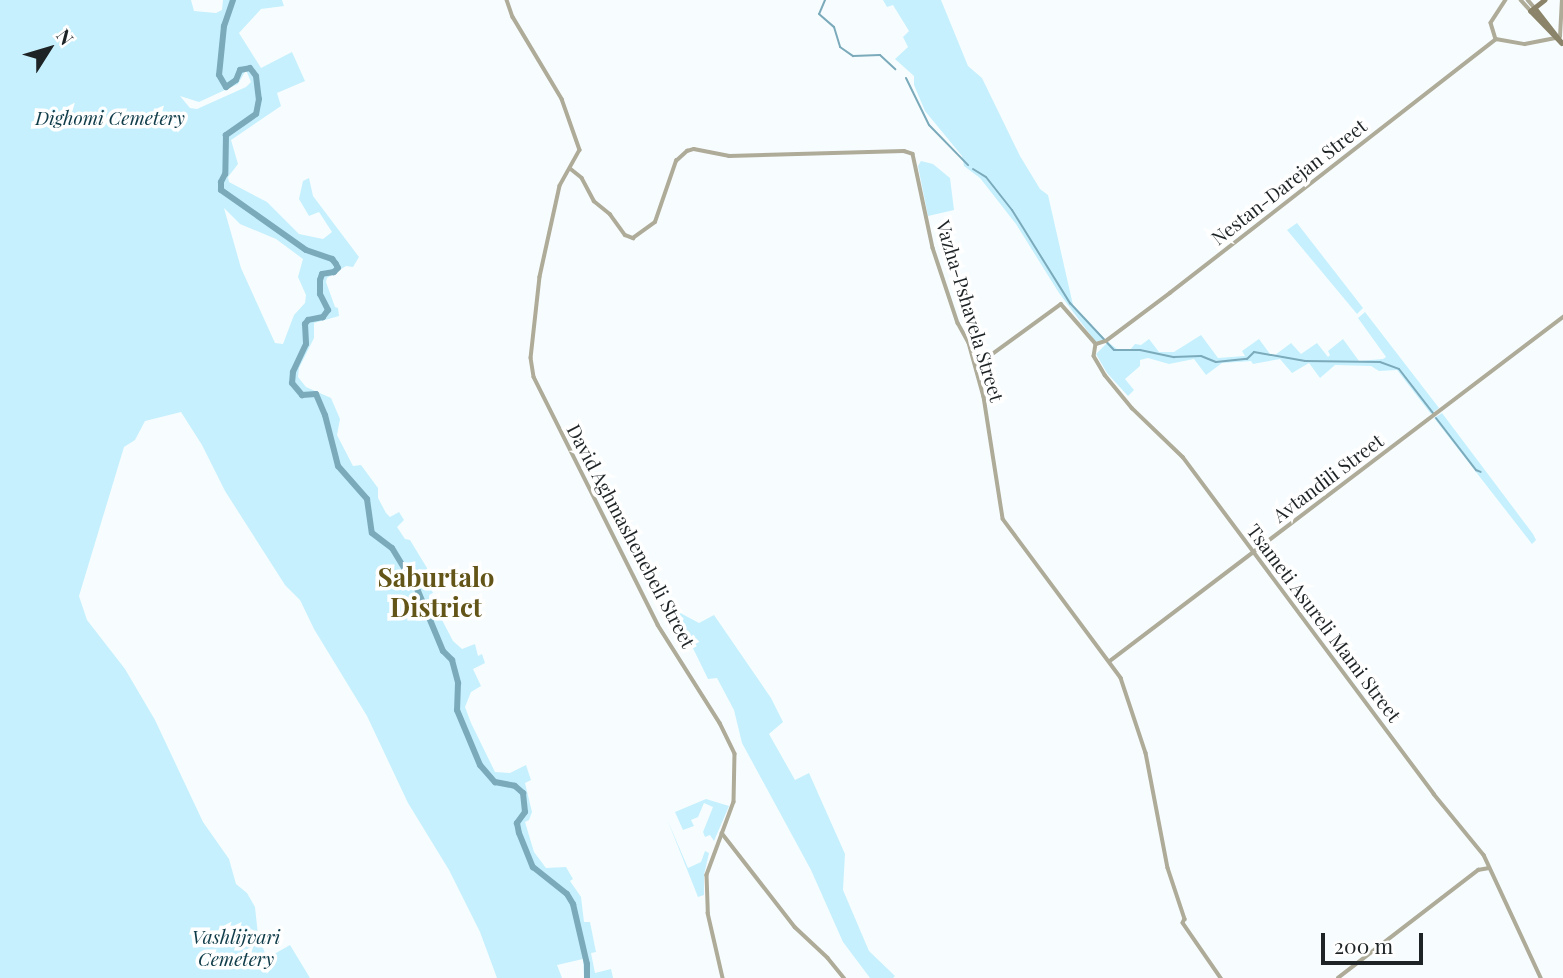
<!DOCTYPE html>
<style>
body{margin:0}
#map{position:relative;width:1563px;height:978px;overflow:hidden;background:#f7fdff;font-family:"Playfair Display",serif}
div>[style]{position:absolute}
.green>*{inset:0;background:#c6f0fe}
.stream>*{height:2px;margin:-1px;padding:0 1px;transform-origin:1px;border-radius:1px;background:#7baabb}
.river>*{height:6px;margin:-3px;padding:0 3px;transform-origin:3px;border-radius:3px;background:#7baabb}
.tertiary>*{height:3.5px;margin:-1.75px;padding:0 1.75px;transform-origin:1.75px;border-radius:1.75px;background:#afab99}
.secondary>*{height:4.5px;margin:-2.25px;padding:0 2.25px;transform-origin:2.25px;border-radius:2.25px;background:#8b846a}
span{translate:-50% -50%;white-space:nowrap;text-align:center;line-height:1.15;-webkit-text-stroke:7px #fff;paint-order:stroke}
.park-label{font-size:19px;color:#103c49;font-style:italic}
.street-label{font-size:19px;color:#1e2325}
.district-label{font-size:26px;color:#635417;font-weight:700}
.north{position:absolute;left:14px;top:14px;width:70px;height:70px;-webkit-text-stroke:5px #fff;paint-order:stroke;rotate:53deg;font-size:19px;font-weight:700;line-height:28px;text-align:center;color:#1e2325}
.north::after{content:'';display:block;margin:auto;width:24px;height:32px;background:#1e2325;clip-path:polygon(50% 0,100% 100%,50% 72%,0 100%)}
.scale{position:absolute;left:1321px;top:933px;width:102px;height:32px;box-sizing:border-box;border:4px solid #1e2325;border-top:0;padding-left:9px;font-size:21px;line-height:24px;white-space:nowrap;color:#1e2325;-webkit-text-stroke:5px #fff;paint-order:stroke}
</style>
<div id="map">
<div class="green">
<i style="clip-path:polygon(evenodd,0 0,191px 0,194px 11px,216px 13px,222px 10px,223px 0,282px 0,284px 6px,261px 9px,239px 33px,261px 68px,292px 52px,305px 81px,277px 93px,281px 106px,231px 140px,238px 164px,228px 177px,229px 182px,267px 202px,299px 234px,323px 239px,332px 232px,319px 212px,309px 216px,299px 199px,303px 181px,309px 178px,313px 196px,359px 257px,353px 267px,346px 266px,327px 278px,326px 282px,335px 307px,338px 308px,339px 316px,314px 323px,314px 338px,299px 368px,298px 377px,306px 387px,331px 398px,340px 419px,337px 435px,353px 466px,361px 465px,378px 488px,378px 498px,386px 513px,390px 517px,399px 512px,404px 520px,397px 527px,405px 539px,410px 540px,427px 568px,426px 577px,433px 593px,429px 595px,453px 641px,462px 649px,475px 644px,478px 656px,482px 654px,485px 663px,473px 669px,481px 686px,471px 692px,465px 707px,471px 723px,495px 772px,510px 773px,526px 765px,531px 780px,525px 783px,532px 812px,529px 820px,525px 822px,534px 852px,546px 868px,566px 867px,573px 879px,570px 881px,581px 897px,584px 922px,590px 922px,596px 952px,591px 953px,595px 973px,611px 969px,613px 978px,584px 978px,583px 959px,557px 965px,562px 978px,497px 978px,480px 932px,449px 870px,408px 803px,367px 716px,314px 629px,300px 600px,285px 585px,225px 491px,202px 445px,181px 412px,145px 421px,135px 440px,124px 447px,79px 596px,87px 620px,125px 669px,155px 720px,203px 822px,229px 859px,236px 884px,247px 893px,255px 907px,258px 935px,265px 953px,269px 957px,290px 945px,310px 978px,0 978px,0 0,246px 70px,251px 82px,246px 87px,197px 109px,190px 108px,180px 96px,199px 102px,238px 84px,246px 70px,0 0,224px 208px,240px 224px,276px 239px,303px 259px,298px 277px,306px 295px,305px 303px,294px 315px,283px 344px,275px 343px,241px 268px,224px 208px)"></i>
<i style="clip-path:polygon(883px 0,941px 0,968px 66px,982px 78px,1020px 156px,1040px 189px,1048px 195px,1073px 305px,1104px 338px,1101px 342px,1095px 341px,1059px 293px,1016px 224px,980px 178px,964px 166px,962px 156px,925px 111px,914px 85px,914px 76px,895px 59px,908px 47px,903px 37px,909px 31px,893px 5px,887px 7px)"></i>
<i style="clip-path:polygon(921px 161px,933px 164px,950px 178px,954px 210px,928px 216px,918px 166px)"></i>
<i style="clip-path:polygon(1297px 223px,1363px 308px,1357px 314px,1287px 230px)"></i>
<i style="clip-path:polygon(1365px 312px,1439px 408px,1431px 414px,1397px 370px,1379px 371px,1371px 366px,1335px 365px,1320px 378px,1309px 363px,1292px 373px,1280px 359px,1253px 364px,1251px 361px,1222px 363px,1206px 375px,1194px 359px,1169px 364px,1148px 358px,1140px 360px,1140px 366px,1125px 379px,1134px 390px,1128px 396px,1107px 373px,1096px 354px,1108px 342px,1117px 349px,1129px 351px,1135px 344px,1141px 345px,1149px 339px,1159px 352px,1174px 352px,1201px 335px,1218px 358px,1245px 356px,1242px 351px,1259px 339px,1270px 354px,1275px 355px,1291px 343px,1301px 354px,1317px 343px,1328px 357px,1330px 355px,1328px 351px,1343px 339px,1359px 361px,1383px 359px,1386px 357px,1358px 318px)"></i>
<i style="clip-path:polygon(1442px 413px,1533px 534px,1536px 540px,1532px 544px,1434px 418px)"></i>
<i style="clip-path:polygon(671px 608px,699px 623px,714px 615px,771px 698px,783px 722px,769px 734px,795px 780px,809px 773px,845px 854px,843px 890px,869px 951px,895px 976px,893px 978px,870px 978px,843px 942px,811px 870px,742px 743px,734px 710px,717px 678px,708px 679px,688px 638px,673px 621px)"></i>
<i style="clip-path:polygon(706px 799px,729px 806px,714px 841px,710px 835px,705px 837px,703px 832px,713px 807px,704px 803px,698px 817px,691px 820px,694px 826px,683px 830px,675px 812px)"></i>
<i style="clip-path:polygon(667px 819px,688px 868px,701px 862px,705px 851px,709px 853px,704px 875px,704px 895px,698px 897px)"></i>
</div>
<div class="stream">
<i style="left:825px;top:0;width:15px;rotate:113deg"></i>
<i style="left:819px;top:14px;width:20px;rotate:41deg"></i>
<i style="left:834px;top:27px;width:21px;rotate:73deg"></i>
<i style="left:840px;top:47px;width:16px;rotate:35deg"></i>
<i style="left:853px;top:56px;width:27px;rotate:-2deg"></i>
<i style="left:880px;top:55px;width:21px;rotate:43deg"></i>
<i style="left:906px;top:78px;width:52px;rotate:63.9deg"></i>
<i style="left:929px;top:125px;width:56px;rotate:45.7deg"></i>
<i style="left:973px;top:169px;width:15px;rotate:32deg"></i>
<i style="left:986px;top:177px;width:42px;rotate:51.8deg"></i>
<i style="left:1012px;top:210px;width:110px;rotate:58.1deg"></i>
<i style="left:1070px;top:303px;width:64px;rotate:46.9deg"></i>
<i style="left:1114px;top:350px;width:26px"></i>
<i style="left:1140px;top:350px;width:35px;rotate:12deg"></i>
<i style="left:1174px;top:357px;width:27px;rotate:-2deg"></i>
<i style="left:1201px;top:356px;width:16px;rotate:22deg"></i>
<i style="left:1216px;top:362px;width:31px;rotate:-6deg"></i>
<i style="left:1247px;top:359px;width:10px;rotate:-45deg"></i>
<i style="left:1254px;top:352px;width:52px;rotate:10deg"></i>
<i style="left:1305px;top:361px;width:75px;rotate:0.8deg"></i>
<i style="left:1380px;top:362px;width:20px;rotate:20deg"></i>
<i style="left:1399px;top:369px;width:56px;rotate:52.3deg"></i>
<i style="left:1436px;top:418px;width:66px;rotate:52.4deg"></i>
<i style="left:1476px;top:470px;width:5px;rotate:22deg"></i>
</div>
<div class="river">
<i style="left:233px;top:0;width:28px;rotate:109deg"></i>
<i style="left:224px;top:26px;width:49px;rotate:95.8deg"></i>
<i style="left:219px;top:75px;width:14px;rotate:60deg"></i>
<i style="left:226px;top:87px;width:12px;rotate:-35deg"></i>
<i style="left:236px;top:80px;width:11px;rotate:-68deg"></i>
<i style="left:240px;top:70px;width:10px;rotate:-11deg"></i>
<i style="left:250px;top:68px;width:10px;rotate:53deg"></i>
<i style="left:256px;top:76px;width:23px;rotate:83deg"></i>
<i style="left:259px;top:99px;width:15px;rotate:101deg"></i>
<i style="left:256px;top:114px;width:37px;rotate:145deg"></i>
<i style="left:226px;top:135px;width:39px;rotate:91deg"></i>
<i style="left:225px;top:174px;width:9px;rotate:117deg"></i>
<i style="left:221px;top:182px;width:8px;rotate:90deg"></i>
<i style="left:221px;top:190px;width:104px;rotate:35.2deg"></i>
<i style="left:306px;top:250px;width:28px;rotate:19deg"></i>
<i style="left:332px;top:259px;width:6px;rotate:51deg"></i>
<i style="left:336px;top:264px;width:4px;rotate:63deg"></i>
<i style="left:338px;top:268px;width:6px;rotate:135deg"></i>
<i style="left:334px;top:272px;width:12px;rotate:171deg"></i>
<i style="left:322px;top:274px;width:6px;rotate:108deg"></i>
<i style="left:320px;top:280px;width:14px;rotate:90deg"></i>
<i style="left:320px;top:294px;width:18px;rotate:63deg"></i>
<i style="left:328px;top:310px;width:9px;rotate:126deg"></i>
<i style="left:323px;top:317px;width:15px;rotate:169deg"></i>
<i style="left:308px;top:320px;width:5px;rotate:127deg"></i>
<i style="left:305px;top:324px;width:20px;rotate:87deg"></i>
<i style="left:306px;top:344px;width:31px;rotate:115deg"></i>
<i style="left:293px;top:372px;width:11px;rotate:95deg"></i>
<i style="left:292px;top:383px;width:16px;rotate:50deg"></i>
<i style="left:302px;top:395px;width:14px;rotate:-4deg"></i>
<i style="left:316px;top:394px;width:23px;rotate:67deg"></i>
<i style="left:325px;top:415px;width:53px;rotate:75.7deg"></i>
<i style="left:338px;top:466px;width:44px;rotate:48.7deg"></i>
<i style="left:367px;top:499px;width:34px;rotate:82deg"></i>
<i style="left:372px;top:533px;width:25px;rotate:37deg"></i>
<i style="left:392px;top:548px;width:50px;rotate:58.8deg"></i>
<i style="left:418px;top:591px;width:65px;rotate:67.4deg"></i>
<i style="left:443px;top:651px;width:13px;rotate:45deg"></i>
<i style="left:452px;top:660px;width:24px;rotate:75deg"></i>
<i style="left:458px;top:683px;width:27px;rotate:92deg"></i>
<i style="left:457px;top:710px;width:60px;rotate:67.3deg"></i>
<i style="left:480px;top:765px;width:23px;rotate:49deg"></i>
<i style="left:495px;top:782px;width:20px;rotate:11deg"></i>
<i style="left:515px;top:786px;width:11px;rotate:41deg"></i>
<i style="left:523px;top:793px;width:19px;rotate:84deg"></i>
<i style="left:525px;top:812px;width:14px;rotate:126deg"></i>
<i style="left:517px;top:823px;width:10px;rotate:79deg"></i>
<i style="left:519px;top:833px;width:37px;rotate:68deg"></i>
<i style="left:533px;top:867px;width:43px;rotate:38.5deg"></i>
<i style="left:567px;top:894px;width:12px;rotate:59deg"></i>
<i style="left:573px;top:904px;width:62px;rotate:76.9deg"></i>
<i style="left:587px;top:964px;width:14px;rotate:90deg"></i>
</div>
<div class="tertiary">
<i style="left:507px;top:0;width:18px;rotate:71deg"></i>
<i style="left:513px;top:17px;width:96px;rotate:59.1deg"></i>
<i style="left:562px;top:99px;width:54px;rotate:70.6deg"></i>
<i style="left:580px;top:150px;width:41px;rotate:119.1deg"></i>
<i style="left:560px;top:186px;width:93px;rotate:102.4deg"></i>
<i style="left:540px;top:277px;width:81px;rotate:96.3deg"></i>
<i style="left:531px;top:358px;width:19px;rotate:81deg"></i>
<i style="left:534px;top:377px;width:277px;rotate:63.4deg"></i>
<i style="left:658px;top:625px;width:116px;rotate:57.7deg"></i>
<i style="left:720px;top:723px;width:34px;rotate:64deg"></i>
<i style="left:735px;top:754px;width:48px;rotate:91.2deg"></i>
<i style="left:734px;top:802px;width:78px;rotate:110.3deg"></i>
<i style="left:707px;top:875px;width:38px;rotate:88deg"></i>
<i style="left:708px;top:913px;width:67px;rotate:77deg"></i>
<i style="left:1506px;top:0;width:27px;rotate:123deg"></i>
<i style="left:1491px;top:23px;width:17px;rotate:73deg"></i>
<i style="left:1496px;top:39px;width:29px;rotate:10deg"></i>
<i style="left:1525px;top:44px;width:32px;rotate:-11deg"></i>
<i style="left:1521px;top:0;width:15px;rotate:48deg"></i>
<i style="left:1528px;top:0;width:11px;rotate:49deg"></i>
<i style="left:1560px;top:37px;width:37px;rotate:-87deg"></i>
<i style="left:571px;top:169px;width:14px;rotate:39deg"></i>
<i style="left:582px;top:178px;width:26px;rotate:62deg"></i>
<i style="left:594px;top:201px;width:21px;rotate:39deg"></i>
<i style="left:610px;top:214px;width:26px;rotate:54deg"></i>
<i style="left:625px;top:235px;width:9px;rotate:21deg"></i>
<i style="left:633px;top:238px;width:27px;rotate:-36deg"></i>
<i style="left:655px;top:222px;width:65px;rotate:-71deg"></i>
<i style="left:676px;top:161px;width:15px;rotate:-42deg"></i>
<i style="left:687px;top:151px;width:7px;rotate:-16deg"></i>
<i style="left:694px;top:149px;width:36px;rotate:11deg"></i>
<i style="left:729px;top:156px;width:175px;rotate:-1.6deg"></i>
<i style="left:904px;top:151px;width:9px;rotate:18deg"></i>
<i style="left:913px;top:154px;width:96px;rotate:78deg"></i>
<i style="left:933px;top:248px;width:79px;rotate:71.6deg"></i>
<i style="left:958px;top:323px;width:23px;rotate:61deg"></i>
<i style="left:969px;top:343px;width:56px;rotate:74.5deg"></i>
<i style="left:984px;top:397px;width:123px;rotate:81.1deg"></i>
<i style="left:1003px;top:519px;width:198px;rotate:53.4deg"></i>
<i style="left:1121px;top:678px;width:79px;rotate:71.6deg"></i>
<i style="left:1146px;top:753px;width:117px;rotate:79.2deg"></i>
<i style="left:1168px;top:868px;width:54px;rotate:71.6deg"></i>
<i style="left:1185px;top:919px;width:4px;rotate:117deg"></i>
<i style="left:1183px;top:923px;width:67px;rotate:55.4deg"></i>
<i style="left:1096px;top:344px;width:12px;rotate:99deg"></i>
<i style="left:1094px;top:356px;width:22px;rotate:60deg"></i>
<i style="left:1105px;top:375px;width:43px;rotate:50.7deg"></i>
<i style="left:1132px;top:408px;width:71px;rotate:43.9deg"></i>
<i style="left:1183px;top:457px;width:420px;rotate:53.3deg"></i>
<i style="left:1434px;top:794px;width:79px;rotate:50.7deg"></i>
<i style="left:1484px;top:855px;width:136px;rotate:65.1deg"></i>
<i style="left:1096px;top:344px;width:10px;rotate:-17deg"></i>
<i style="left:1106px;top:341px;width:80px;rotate:-36.9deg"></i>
<i style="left:1170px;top:293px;width:413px;rotate:-37.9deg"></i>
<i style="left:976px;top:366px;width:105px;rotate:-36.1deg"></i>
<i style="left:1061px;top:304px;width:53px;rotate:48.8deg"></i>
<i style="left:1110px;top:661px;width:569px;rotate:-37.21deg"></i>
<i style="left:722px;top:833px;width:119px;rotate:52.2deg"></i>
<i style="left:795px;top:927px;width:45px;rotate:43.2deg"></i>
<i style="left:828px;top:958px;width:26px;rotate:51deg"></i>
<i style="left:1338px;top:978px;width:177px;rotate:-37.6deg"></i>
<i style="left:1478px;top:870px;width:11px;rotate:-10deg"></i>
</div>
<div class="secondary">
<i style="left:1545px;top:0;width:18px;rotate:142deg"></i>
<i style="left:1531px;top:11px;width:43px;rotate:45.9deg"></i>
<i style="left:1535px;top:8px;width:44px;rotate:52.4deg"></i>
</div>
<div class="park-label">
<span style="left:110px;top:118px">Dighomi Cemetery</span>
<span style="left:236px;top:948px">Vashlijvari<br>Cemetery</span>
</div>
<div class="street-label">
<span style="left:1289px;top:182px;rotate:-38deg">Nestan-Darejan Street</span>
<span style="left:970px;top:311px;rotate:73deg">Vazha-Pshavela Street</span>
<span style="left:1328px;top:478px;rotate:-37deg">Avtandili Street</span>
<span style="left:631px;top:536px;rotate:62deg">David Aghmashenebeli Street</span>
<span style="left:1324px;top:623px;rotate:53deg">Tsameti Asureli Mami Street</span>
</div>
<div class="district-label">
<span style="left:436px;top:592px">Saburtalo<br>District</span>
</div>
<div class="north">N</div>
<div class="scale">200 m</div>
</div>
